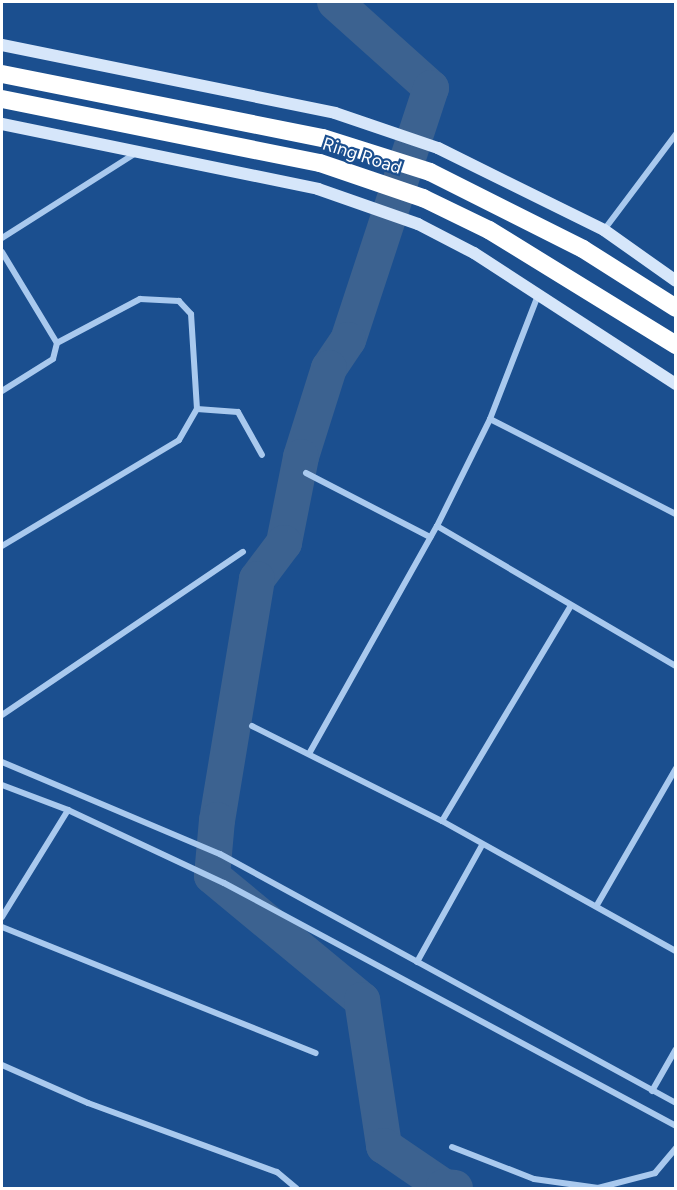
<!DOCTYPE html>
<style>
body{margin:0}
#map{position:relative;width:677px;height:1190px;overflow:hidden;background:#1b4f8f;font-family:Figtree,sans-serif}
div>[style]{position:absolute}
.river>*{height:36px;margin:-18px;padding:0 18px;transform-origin:18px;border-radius:18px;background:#3c6290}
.street>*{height:6px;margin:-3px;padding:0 3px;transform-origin:3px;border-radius:3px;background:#a9c9ee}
.secondary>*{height:12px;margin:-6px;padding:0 6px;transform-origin:6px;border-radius:6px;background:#d6e6fa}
.highway>*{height:18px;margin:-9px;padding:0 9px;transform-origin:9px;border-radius:9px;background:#fff}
span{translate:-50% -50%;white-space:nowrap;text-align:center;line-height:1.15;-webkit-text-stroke:4.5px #1b4f8f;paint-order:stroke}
.street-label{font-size:18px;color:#fff}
.frame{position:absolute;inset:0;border:3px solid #fff;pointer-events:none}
</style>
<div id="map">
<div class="river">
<i style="left:335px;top:2px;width:129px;rotate:41.9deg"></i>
<i style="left:431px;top:88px;width:265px;rotate:108.2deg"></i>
<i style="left:348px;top:340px;width:34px;rotate:124deg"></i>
<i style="left:329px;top:368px;width:93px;rotate:107.5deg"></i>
<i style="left:301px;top:457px;width:88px;rotate:101.2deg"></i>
<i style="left:284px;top:543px;width:45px;rotate:126.9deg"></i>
<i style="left:257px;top:579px;width:244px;rotate:99.4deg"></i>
<i style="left:217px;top:820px;width:56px;rotate:95.1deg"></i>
<i style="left:212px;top:876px;width:195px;rotate:39.6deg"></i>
<i style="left:362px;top:1000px;width:148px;rotate:81.4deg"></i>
<i style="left:384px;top:1146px;width:73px;rotate:34.3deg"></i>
<i style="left:444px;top:1187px;width:11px;rotate:5deg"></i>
</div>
<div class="street">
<i style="left:604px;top:230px;width:120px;rotate:-53.1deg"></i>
<i style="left:2px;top:238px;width:159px;rotate:-32.4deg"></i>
<i style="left:2px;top:252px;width:106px;rotate:58.9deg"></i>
<i style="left:57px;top:343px;width:16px;rotate:104deg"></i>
<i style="left:53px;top:359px;width:60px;rotate:147.9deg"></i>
<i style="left:197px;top:409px;width:41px;rotate:4.2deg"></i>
<i style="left:238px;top:412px;width:49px;rotate:60.8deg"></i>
<i style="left:490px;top:419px;width:209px;rotate:27.1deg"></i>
<i style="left:306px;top:473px;width:140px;rotate:27.3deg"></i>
<i style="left:437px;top:526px;width:277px;rotate:30.4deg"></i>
<i style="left:2px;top:546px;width:206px;rotate:-30.9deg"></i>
<i style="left:179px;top:440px;width:36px;rotate:-60deg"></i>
<i style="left:197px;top:409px;width:95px;rotate:-93.6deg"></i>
<i style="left:191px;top:314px;width:18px;rotate:-133deg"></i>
<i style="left:179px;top:301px;width:39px;rotate:-177deg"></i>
<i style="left:140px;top:299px;width:94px;rotate:152.1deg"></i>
<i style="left:2px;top:715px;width:291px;rotate:-34.1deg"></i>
<i style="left:252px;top:726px;width:212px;rotate:26.6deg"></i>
<i style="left:442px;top:821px;width:268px;rotate:29.1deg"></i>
<i style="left:310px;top:752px;width:259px;rotate:-60.7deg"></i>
<i style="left:437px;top:526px;width:119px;rotate:-63.6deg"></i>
<i style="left:490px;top:419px;width:130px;rotate:-68.8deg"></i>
<i style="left:2px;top:762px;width:237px;rotate:22.9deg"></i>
<i style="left:220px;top:854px;width:520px;rotate:28.64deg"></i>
<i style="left:2px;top:785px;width:71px;rotate:20.7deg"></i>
<i style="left:68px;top:810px;width:172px;rotate:25.1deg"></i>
<i style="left:224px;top:883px;width:513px;rotate:28.26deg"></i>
<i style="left:442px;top:821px;width:249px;rotate:-59.1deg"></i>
<i style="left:597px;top:905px;width:158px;rotate:-60deg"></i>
<i style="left:2px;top:917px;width:126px;rotate:-58.3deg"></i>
<i style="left:2px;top:927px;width:338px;rotate:21.9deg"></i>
<i style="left:417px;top:962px;width:134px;rotate:-60.9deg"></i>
<i style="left:2px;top:1065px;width:94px;rotate:23.8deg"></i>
<i style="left:88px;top:1103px;width:201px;rotate:20.1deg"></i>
<i style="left:277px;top:1172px;width:25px;rotate:40deg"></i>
<i style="left:652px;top:1091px;width:48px;rotate:-60.3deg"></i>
<i style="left:452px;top:1147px;width:88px;rotate:21.3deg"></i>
<i style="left:534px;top:1179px;width:65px;rotate:8deg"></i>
<i style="left:598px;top:1188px;width:59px;rotate:-14.7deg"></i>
<i style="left:655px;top:1173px;width:33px;rotate:-50deg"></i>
</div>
<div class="secondary">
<i style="left:2px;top:45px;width:340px;rotate:11.5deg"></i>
<i style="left:335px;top:113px;width:109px;rotate:18.8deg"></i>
<i style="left:438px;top:148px;width:185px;rotate:26.3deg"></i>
<i style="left:604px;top:230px;width:88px;rotate:35.3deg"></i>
<i style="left:2px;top:124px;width:323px;rotate:11.6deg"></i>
<i style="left:318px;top:189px;width:106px;rotate:19.3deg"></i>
<i style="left:418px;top:224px;width:63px;rotate:27.4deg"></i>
<i style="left:474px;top:253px;width:241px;rotate:33deg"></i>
</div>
<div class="highway">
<i style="left:2px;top:74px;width:327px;rotate:11.3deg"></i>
<i style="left:323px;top:138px;width:112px;rotate:17.6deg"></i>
<i style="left:430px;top:172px;width:171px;rotate:26.7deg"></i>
<i style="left:583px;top:249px;width:110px;rotate:32.4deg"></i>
<i style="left:2px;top:99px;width:324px;rotate:11.4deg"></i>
<i style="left:320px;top:163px;width:109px;rotate:18.8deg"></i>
<i style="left:423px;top:198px;width:73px;rotate:25.9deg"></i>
<i style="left:489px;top:230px;width:220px;rotate:31.6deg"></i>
</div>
<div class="street-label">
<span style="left:362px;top:156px;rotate:18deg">Ring Road</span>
</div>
<div class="frame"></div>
</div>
